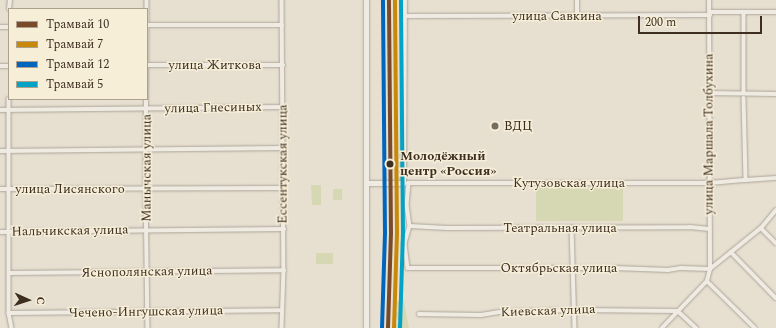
<!DOCTYPE html>
<meta charset="utf-8">
<style>
body{margin:0}
#map{position:relative;width:776px;height:328px;overflow:hidden;background:#e7e0d1;font-family:Spectral,serif}
div>[style]{position:absolute}
.green>*{inset:0;background:#d6d7b3}
.roads{filter:drop-shadow(0 0 1px #ada599) drop-shadow(0 0 1px #ada599)}
.street>*{height:3.5px;margin:-1.75px;padding:0 1.75px;transform-origin:1.75px;border-radius:1.75px;background:#efebe3}
.secondary>*{height:5px;margin:-2.5px;padding:0 2.5px;transform-origin:2.5px;border-radius:2.5px;background:#efebe3}
.tram-1>*{height:4px;margin:-2px;padding:0 2px;transform-origin:2px;border-radius:2px;background:#7a4b2a}
.tram-2>*{height:4px;margin:-2px;padding:0 2px;transform-origin:2px;border-radius:2px;background:#c88808}
.tram-3>*{height:4px;margin:-2px;padding:0 2px;transform-origin:2px;border-radius:2px;background:#0065bd}
.tram-4>*{height:4px;margin:-2px;padding:0 2px;transform-origin:2px;border-radius:2px;background:#03a3c5}
.dots>*{width:11px;height:11px;translate:-50% -50%;box-sizing:border-box;border:2px solid #f7eed8;border-radius:50%}
span{translate:-50% -50%;white-space:nowrap;text-align:center;line-height:1.15;-webkit-text-stroke:3px #f7eed8;paint-order:stroke}
.street-label{font-size:13px;color:#3d2e20}
.poi-label{font-size:13px;color:#3d2e20}
.left{translate:0 -50%;text-align:left}
.stop-label{font-size:13px;color:#3d2e20;font-weight:700}
.legend{position:absolute;left:8px;top:8px;width:140px;height:92px;box-sizing:border-box;background:#f7eed8;border:1px solid #ada18e;margin:0;padding:5px 7px;list-style:none;font-size:12px;color:#3d2e20}
.legend li{display:flex;align-items:center;gap:8px;height:20px}
.legend b{width:20px;border:1px solid #ada18e}
.north{position:absolute;left:8px;top:280px;width:40px;height:40px;-webkit-text-stroke:3px #f7eed8;paint-order:stroke;rotate:93deg;font-size:11px;font-weight:700;line-height:16px;text-align:center;color:#3d2e20}
.north::after{content:'';display:block;margin:auto;width:14px;height:18px;background:#3d2e20;clip-path:polygon(50% 0,100% 100%,50% 72%,0 100%)}
.scale{position:absolute;left:638px;top:16px;width:124px;height:18px;box-sizing:border-box;border:2px solid #3d2e20;border-top:0;padding-left:5px;font-size:12px;line-height:14px;white-space:nowrap;color:#3d2e20;-webkit-text-stroke:3px #f7eed8;paint-order:stroke}
</style>
<div id="map">
<div class="green">
<i style="clip-path:polygon(311px 185px,321px 185px,321px 205px,312px 205px)"></i>
<i style="clip-path:polygon(536px 186px,623px 187px,623px 221px,536px 221px)"></i>
<i style="clip-path:polygon(333px 189px,342px 189px,342px 200px,333px 200px)"></i>
<i style="clip-path:polygon(316px 253px,333px 253px,333px 264px,316px 264px)"></i>
<i style="clip-path:polygon(403px 297px,409px 328px,394px 328px,399px 321px,395px 317px,395px 313px,398px 311px,396px 303px)"></i>
</div>
<div class="roads">
<div class="street">
<i style="left:147px;top:0;width:189px;rotate:90.3deg"></i>
<i style="left:146px;top:189px;width:139px;rotate:89.2deg"></i>
<i style="left:282px;top:0;width:270px;rotate:89.6deg"></i>
<i style="left:284px;top:270px;width:58px;rotate:92deg"></i>
<i style="left:9px;top:9px;width:9px;rotate:-84deg"></i>
<i style="left:710px;top:12px;width:66px"></i>
<i style="left:744px;top:12px;width:80px;rotate:90deg"></i>
<i style="left:404px;top:16px;width:306px;rotate:-0.2deg"></i>
<i style="left:577px;top:17px;width:17px;rotate:-90deg"></i>
<i style="left:147px;top:25px;width:135px"></i>
<i style="left:0;top:27px;width:9px"></i>
<i style="left:147px;top:65px;width:136px"></i>
<i style="left:0;top:66px;width:9px"></i>
<i style="left:709px;top:93px;width:67px;rotate:0.9deg"></i>
<i style="left:744px;top:98px;width:82px;rotate:88.6deg"></i>
<i style="left:746px;top:180px;width:30px;rotate:-4deg"></i>
<i style="left:9px;top:99px;width:214px;rotate:90deg"></i>
<i style="left:9px;top:313px;width:15px;rotate:79deg"></i>
<i style="left:0;top:110px;width:283px;rotate:-0.6deg"></i>
<i style="left:0;top:151px;width:283px;rotate:-0.6deg"></i>
<i style="left:408px;top:183px;width:302px"></i>
<i style="left:710px;top:183px;width:36px;rotate:-5deg"></i>
<i style="left:409px;top:183px;width:22px;rotate:95deg"></i>
<i style="left:407px;top:205px;width:21px;rotate:82deg"></i>
<i style="left:410px;top:226px;width:19px;rotate:106deg"></i>
<i style="left:405px;top:244px;width:24px;rotate:83deg"></i>
<i style="left:408px;top:268px;width:207px"></i>
<i style="left:615px;top:268px;width:53px;rotate:2.2deg"></i>
<i style="left:668px;top:270px;width:13px;rotate:-9deg"></i>
<i style="left:681px;top:268px;width:29px;rotate:2deg"></i>
<i style="left:0;top:189px;width:284px;rotate:-0.2deg"></i>
<i style="left:410px;top:226px;width:37px;rotate:3deg"></i>
<i style="left:447px;top:228px;width:243px;rotate:-0.2deg"></i>
<i style="left:690px;top:227px;width:19px;rotate:6deg"></i>
<i style="left:572px;top:228px;width:100px;rotate:88.3deg"></i>
<i style="left:761px;top:228px;width:21px;rotate:45deg"></i>
<i style="left:0;top:232px;width:284px;rotate:-0.6deg"></i>
<i style="left:731px;top:252px;width:64px;rotate:45.6deg"></i>
<i style="left:710px;top:269px;width:65px;rotate:-38.8deg"></i>
<i style="left:761px;top:228px;width:23px;rotate:-50deg"></i>
<i style="left:10px;top:273px;width:274px;rotate:-0.6deg"></i>
<i style="left:707px;top:281px;width:67px;rotate:44.4deg"></i>
<i style="left:9px;top:313px;width:273px;rotate:-0.6deg"></i>
<i style="left:419px;top:314px;width:62px;rotate:0.9deg"></i>
<i style="left:481px;top:315px;width:20px;rotate:-9deg"></i>
<i style="left:501px;top:312px;width:77px;rotate:-1.5deg"></i>
<i style="left:578px;top:310px;width:100px;rotate:0.6deg"></i>
<i style="left:678px;top:311px;width:25px;rotate:43deg"></i>
<i style="left:662px;top:328px;width:65px;rotate:-46.2deg"></i>
<i style="left:707px;top:281px;width:12px;rotate:-76deg"></i>
<i style="left:710px;top:269px;width:269px;rotate:-90.2deg"></i>
</div>
<div class="secondary">
<i style="left:366px;top:0;width:328px;rotate:90deg"></i>
<i style="left:366px;top:183px;width:37px"></i>
<i style="left:403px;top:183px;width:183px;rotate:-89.7deg"></i>
</div>
</div>
<div class="tram-1">
<i style="left:388px;top:328px;width:94px;rotate:-88.2deg"></i>
<i style="left:391px;top:234px;width:234px;rotate:-90.5deg"></i>
</div>
<div class="tram-2">
<i style="left:394px;top:328px;width:94px;rotate:-88.2deg"></i>
<i style="left:397px;top:234px;width:234px;rotate:-90.5deg"></i>
</div>
<div class="tram-3">
<i style="left:382px;top:328px;width:94px;rotate:-88.2deg"></i>
<i style="left:385px;top:234px;width:234px;rotate:-90.5deg"></i>
</div>
<div class="tram-4">
<i style="left:400px;top:328px;width:94px;rotate:-88.2deg"></i>
<i style="left:403px;top:234px;width:234px;rotate:-90.5deg"></i>
</div>
<div class="dots">
<i style="left:495px;top:126px;background:#786c5e"></i>
<i style="left:390px;top:164px;background:#3d2e20"></i>
</div>
<div class="street-label">
<span style="left:557px;top:16px">улица Савкина</span>
<span style="left:215px;top:65px">улица Житкова</span>
<span style="left:213px;top:108px;rotate:-1deg">улица Гнесиных</span>
<span style="left:709px;top:134px;rotate:-90deg">улица Маршала Толбухина</span>
<span style="left:283px;top:164px;rotate:-90deg">Ессентукская улица</span>
<span style="left:147px;top:168px;rotate:-90deg">Манычская улица</span>
<span style="left:569px;top:183px">Кутузовская улица</span>
<span style="left:70px;top:189px">улица Лисянского</span>
<span style="left:560px;top:228px">Театральная улица</span>
<span style="left:70px;top:231px;rotate:-1deg">Нальчикская улица</span>
<span style="left:559px;top:268px">Октябрьская улица</span>
<span style="left:147px;top:272px;rotate:-1deg">Яснополянская улица</span>
<span style="left:548px;top:311px;rotate:-2deg">Киевская улица</span>
<span style="left:146px;top:312px;rotate:-1deg">Чечено-Ингушская улица</span>
</div>
<div class="poi-label">
<span class="left" style="left:504px;top:126px">ВДЦ</span>
</div>
<div class="stop-label">
<span class="left" style="left:400px;top:164px">Молодёжный<br>центр «Россия»</span>
</div>
<ul class="legend">
<li><b style="height:5px;background:#7a4b2a"></b>Трамвай 10</li>
<li><b style="height:5px;background:#c88808"></b>Трамвай 7</li>
<li><b style="height:5px;background:#0065bd"></b>Трамвай 12</li>
<li><b style="height:5px;background:#03a3c5"></b>Трамвай 5</li>
</ul>
<div class="north">С</div>
<div class="scale">200 m</div>
</div>
